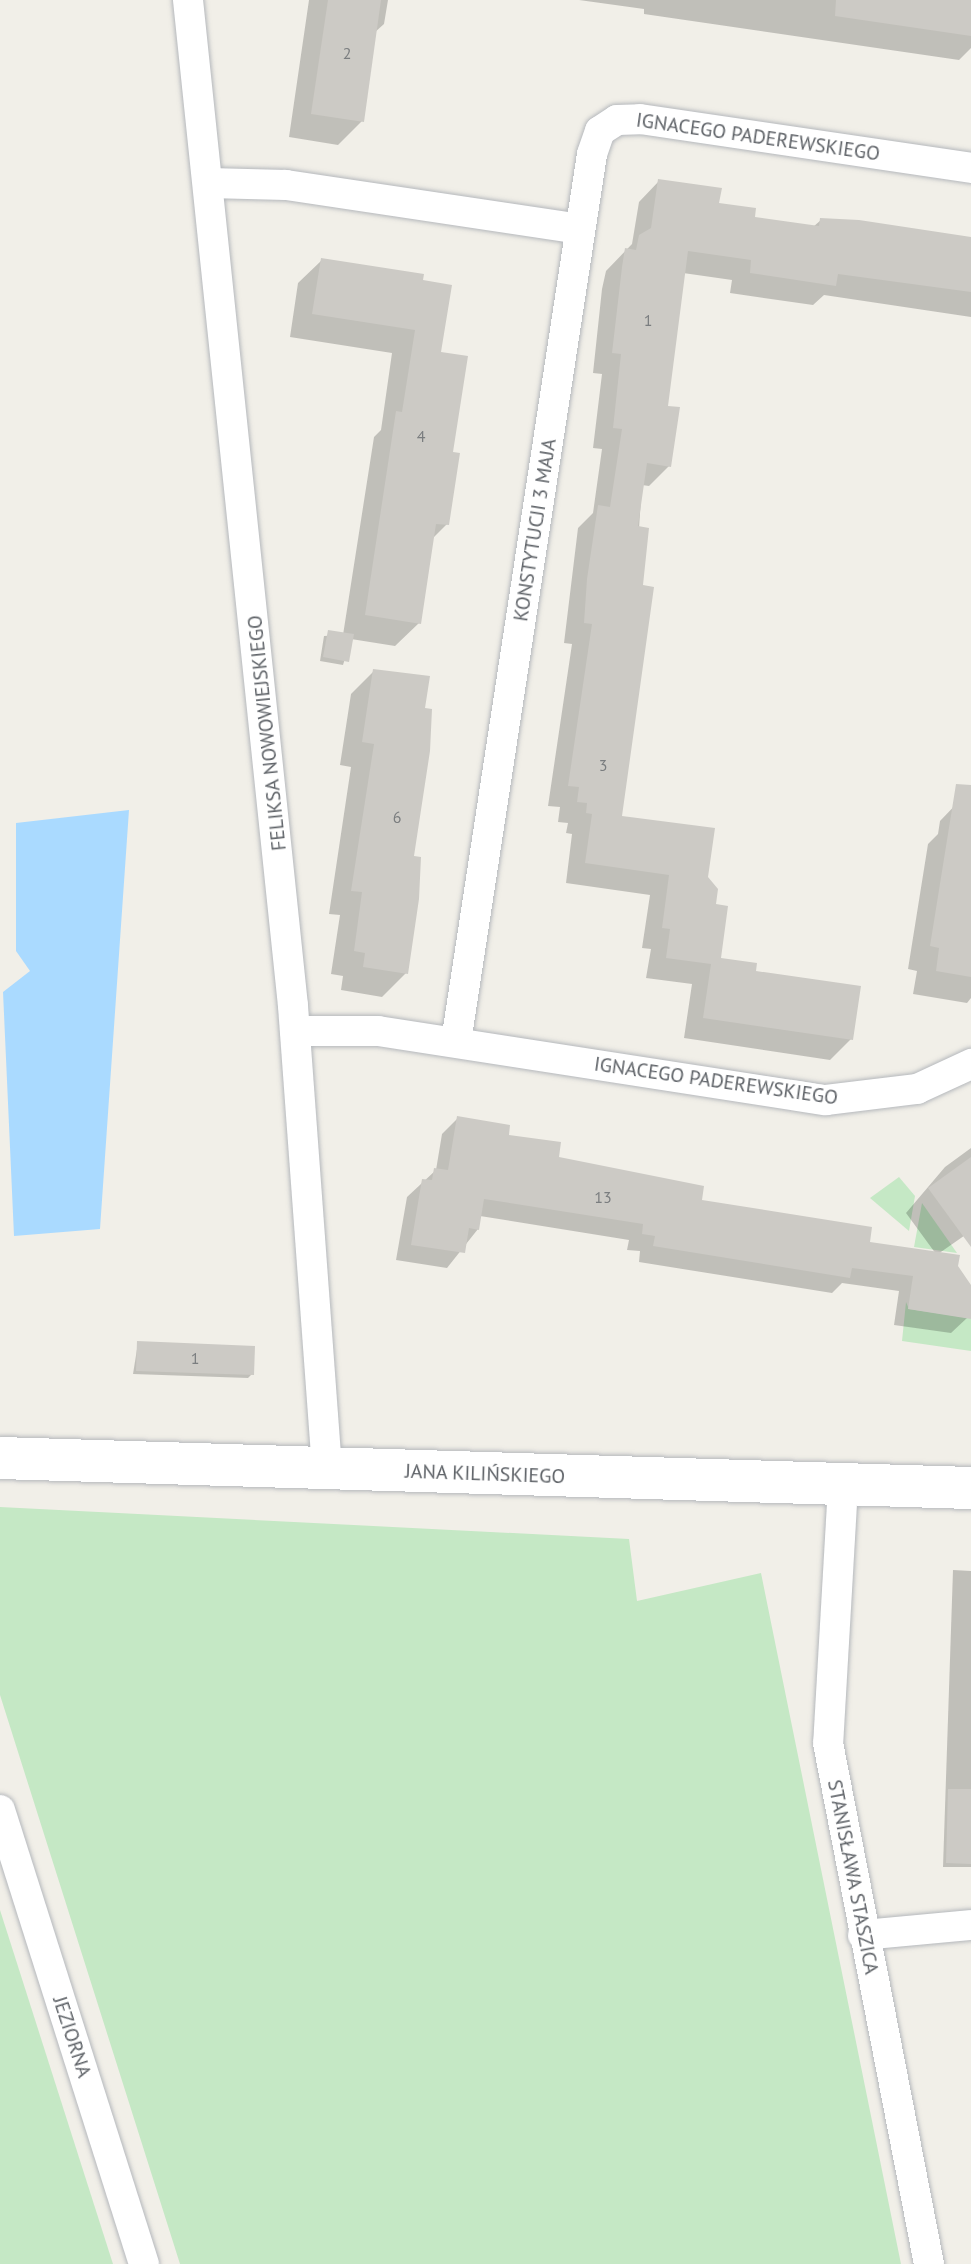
<!DOCTYPE html>
<meta charset="utf-8">
<style>
body{margin:0}
#map{position:relative;width:971px;height:2264px;overflow:hidden;background:#f1efe8;font-family:"PT Sans",sans-serif}
div>[style]{position:absolute}
.green>*{inset:0;background:#c5e8c5}
.water>*{inset:0;background:#aadaff}
.shadow>*{inset:0;background:#0003}
.building>*{inset:0;background:#cccac5}
.roads{filter:drop-shadow(0 0 2px #b5b8bc) drop-shadow(0 0 2px #b5b8bc)}
.minor>*{height:30px;margin:-15px;padding:0 15px;transform-origin:15px;border-radius:15px;background:#fff}
.secondary>*{height:42px;margin:-21px;padding:0 21px;transform-origin:21px;border-radius:21px;background:#fff}
span{translate:-50% -50%;white-space:nowrap;text-align:center;line-height:1.15;-webkit-text-stroke:7px #fff;paint-order:stroke}
.number-label{font-size:16px;color:#7a7d7f}
.number-label span{-webkit-text-stroke-width:0}
.street-label{font-size:20px;color:#5f6368}
</style>
<div id="map">
<div class="green">
<i style="clip-path:polygon(899px 1177px,915px 1196px,909px 1231px,870px 1198px)"></i>
<i style="clip-path:polygon(922px 1203px,957px 1253px,914px 1247px)"></i>
<i style="clip-path:polygon(906px 1302px,909px 1309px,969px 1318px,971px 1306px,971px 1351px,902px 1341px)"></i>
<i style="clip-path:polygon(0 1507px,629px 1539px,637px 1601px,761px 1573px,901px 2264px,180px 2264px,0 1695px)"></i>
<i style="clip-path:polygon(0 1910px,113px 2264px,0 2264px)"></i>
</div>
<div class="water">
<i style="clip-path:polygon(129px 810px,100px 1229px,14px 1236px,3px 992px,30px 971px,16px 951px,16px 823px)"></i>
</div>
<div class="shadow">
<i style="clip-path:polygon(309px 0,388px 0,384px 24px,374px 33px,362px 121px,338px 145px,289px 137px)"></i>
<i style="clip-path:polygon(579px 0,971px 0,971px 48px,959px 60px,644px 14px,644px 9px)"></i>
<i style="clip-path:polygon(659px 181px,753px 218px,813px 227px,821px 220px,971px 239px,971px 317px,824px 295px,813px 305px,730px 293px,732px 280px,683px 273px,666px 407px,669px 466px,649px 486px,642px 485px,619px 817px,706px 878px,719px 959px,754px 973px,851px 1039px,830px 1060px,684px 1038px,692px 984px,646px 978px,651px 949px,642px 948px,650px 895px,566px 883px,572px 834px,566px 833px,568px 823px,558px 822px,560px 807px,548px 806px,572px 644px,564px 643px,578px 528px,593px 513px,602px 449px,593px 448px,602px 374px,593px 373px,602px 289px,606px 271px,632px 244px,639px 202px)"></i>
<i style="clip-path:polygon(322px 260px,422px 275px,439px 353px,450px 453px,447px 524px,431px 540px,419px 623px,395px 646px,351px 639px,343px 665px,320px 661px,324px 636px,343px 635px,374px 437px,381px 430px,392px 353px,290px 337px,298px 283px)"></i>
<i style="clip-path:polygon(374px 671px,412px 858px,406px 973px,382px 997px,341px 990px,343px 976px,331px 974px,340px 915px,329px 914px,351px 767px,340px 765px,351px 694px)"></i>
<i style="clip-path:polygon(963px 797px,971px 799px,971px 998px,967px 1003px,913px 994px,917px 971px,908px 969px,928px 844px,938px 834px,940px 821px)"></i>
<i style="clip-path:polygon(458px 1118px,556px 1158px,699px 1202px,867px 1244px,936px 1254px,906px 1213px,945px 1167px,971px 1148px,971px 1231px,938px 1254px,956px 1267px,971px 1289px,967px 1318px,951px 1333px,894px 1325px,899px 1291px,842px 1283px,832px 1293px,639px 1262px,640px 1251px,627px 1250px,629px 1240px,480px 1216px,478px 1229px,447px 1268px,396px 1260px,407px 1197px,436px 1170px,442px 1134px)"></i>
<i style="clip-path:polygon(138px 1343px,252px 1374px,248px 1378px,133px 1374px)"></i>
<i style="clip-path:polygon(953px 1570px,971px 1571px,971px 1867px,943px 1867px)"></i>
</div>
<div class="building">
<i style="clip-path:polygon(328px 0,381px 0,364px 122px,311px 114px)"></i>
<i style="clip-path:polygon(836px 0,971px 0,971px 36px,835px 16px)"></i>
<i style="clip-path:polygon(658px 179px,722px 188px,719px 203px,756px 208px,755px 217px,819px 226px,820px 218px,859px 220px,971px 237px,971px 292px,838px 274px,836px 286px,750px 273px,751px 260px,688px 251px,668px 406px,680px 407px,671px 467px,647px 463px,638px 526px,649px 528px,643px 585px,654px 587px,622px 816px,715px 828px,708px 877px,718px 889px,716px 904px,728px 906px,721px 958px,757px 963px,756px 971px,861px 986px,853px 1040px,703px 1018px,711px 964px,666px 958px,670px 929px,662px 928px,669px 875px,585px 863px,592px 814px,586px 813px,587px 803px,577px 802px,579px 787px,568px 786px,592px 624px,584px 623px,587px 579px,598px 505px,610px 507px,622px 429px,613px 428px,621px 354px,612px 353px,622px 267px,625px 248px,636px 250px,639px 235px,651px 228px)"></i>
<i style="clip-path:polygon(321px 258px,424px 274px,423px 280px,452px 285px,441px 352px,468px 356px,453px 452px,460px 453px,449px 525px,436px 524px,421px 624px,365px 615px,396px 411px,402px 412px,415px 330px,312px 314px)"></i>
<i style="clip-path:polygon(328px 630px,354px 634px,349px 662px,323px 657px)"></i>
<i style="clip-path:polygon(373px 669px,430px 676px,425px 708px,432px 709px,430px 751px,414px 856px,421px 857px,419px 899px,408px 974px,363px 967px,365px 953px,354px 951px,362px 892px,351px 891px,374px 744px,362px 742px)"></i>
<i style="clip-path:polygon(956px 784px,971px 785px,971px 977px,936px 971px,939px 948px,930px 946px)"></i>
<i style="clip-path:polygon(457px 1116px,510px 1125px,509px 1135px,561px 1142px,559px 1157px,704px 1186px,702px 1200px,872px 1227px,870px 1242px,960px 1255px,958px 1266px,971px 1285px,971px 1319px,908px 1309px,913px 1276px,852px 1268px,850px 1278px,653px 1246px,655px 1236px,642px 1234px,643px 1224px,484px 1199px,479px 1230px,469px 1228px,465px 1253px,411px 1245px,422px 1179px,432px 1180px,434px 1168px,448px 1170px)"></i>
<i style="clip-path:polygon(971px 1157px,971px 1247px,928px 1188px)"></i>
<i style="clip-path:polygon(137px 1341px,255px 1346px,254px 1375px,136px 1371px)"></i>
<i style="clip-path:polygon(948px 1789px,971px 1789px,971px 1864px,946px 1863px)"></i>
</div>
<div class="roads">
<div class="minor">
<i style="left:188px;top:0;width:1011px;rotate:84.04deg"></i>
<i style="left:293px;top:1006px;width:463px;rotate:85.8deg"></i>
<i style="left:209px;top:183px;width:77px;rotate:1.5deg"></i>
<i style="left:286px;top:185px;width:297px;rotate:8.5deg"></i>
<i style="left:295px;top:1031px;width:83px"></i>
<i style="left:378px;top:1031px;width:453px;rotate:8.8deg"></i>
<i style="left:826px;top:1100px;width:92px;rotate:-6.9deg"></i>
<i style="left:917px;top:1089px;width:60px;rotate:-24.8deg"></i>
<i style="left:456px;top:1042px;width:898px;rotate:-81.29deg"></i>
<i style="left:592px;top:154px;width:24px;rotate:-71deg"></i>
<i style="left:600px;top:131px;width:20px;rotate:-33deg"></i>
<i style="left:617px;top:120px;width:23px;rotate:-2deg"></i>
<i style="left:640px;top:119px;width:335px;rotate:8.4deg"></i>
<i style="left:843px;top:1486px;width:257px;rotate:93.3deg"></i>
<i style="left:828px;top:1743px;width:531px;rotate:79.03deg"></i>
<i style="left:0;top:1810px;width:476px;rotate:72.4deg"></i>
<i style="left:863px;top:1935px;width:108px;rotate:-5.3deg"></i>
</div>
<div class="secondary">
<i style="left:0;top:1458px;width:971px;rotate:1.77deg"></i>
</div>
</div>
<div class="number-label">
<span style="left:347px;top:53px">2</span>
<span style="left:648px;top:320px">1</span>
<span style="left:421px;top:436px">4</span>
<span style="left:603px;top:765px">3</span>
<span style="left:397px;top:817px">6</span>
<span style="left:603px;top:1197px">13</span>
<span style="left:195px;top:1358px">1</span>
</div>
<div class="street-label">
<span style="left:758px;top:137px;rotate:8deg">IGNACEGO PADEREWSKIEGO</span>
<span style="left:535px;top:530px;rotate:-81deg">KONSTYTUCJI 3 MAJA</span>
<span style="left:267px;top:733px;rotate:-96deg">FELIKSA NOWOWIEJSKIEGO</span>
<span style="left:716px;top:1081px;rotate:8deg">IGNACEGO PADEREWSKIEGO</span>
<span style="left:485px;top:1474px;rotate:2deg">JANA KILIŃSKIEGO</span>
<span style="left:853px;top:1877px;rotate:79deg">STANISŁAWA STASZICA</span>
<span style="left:72px;top:2037px;rotate:72deg">JEZIORNA</span>
</div>
</div>
